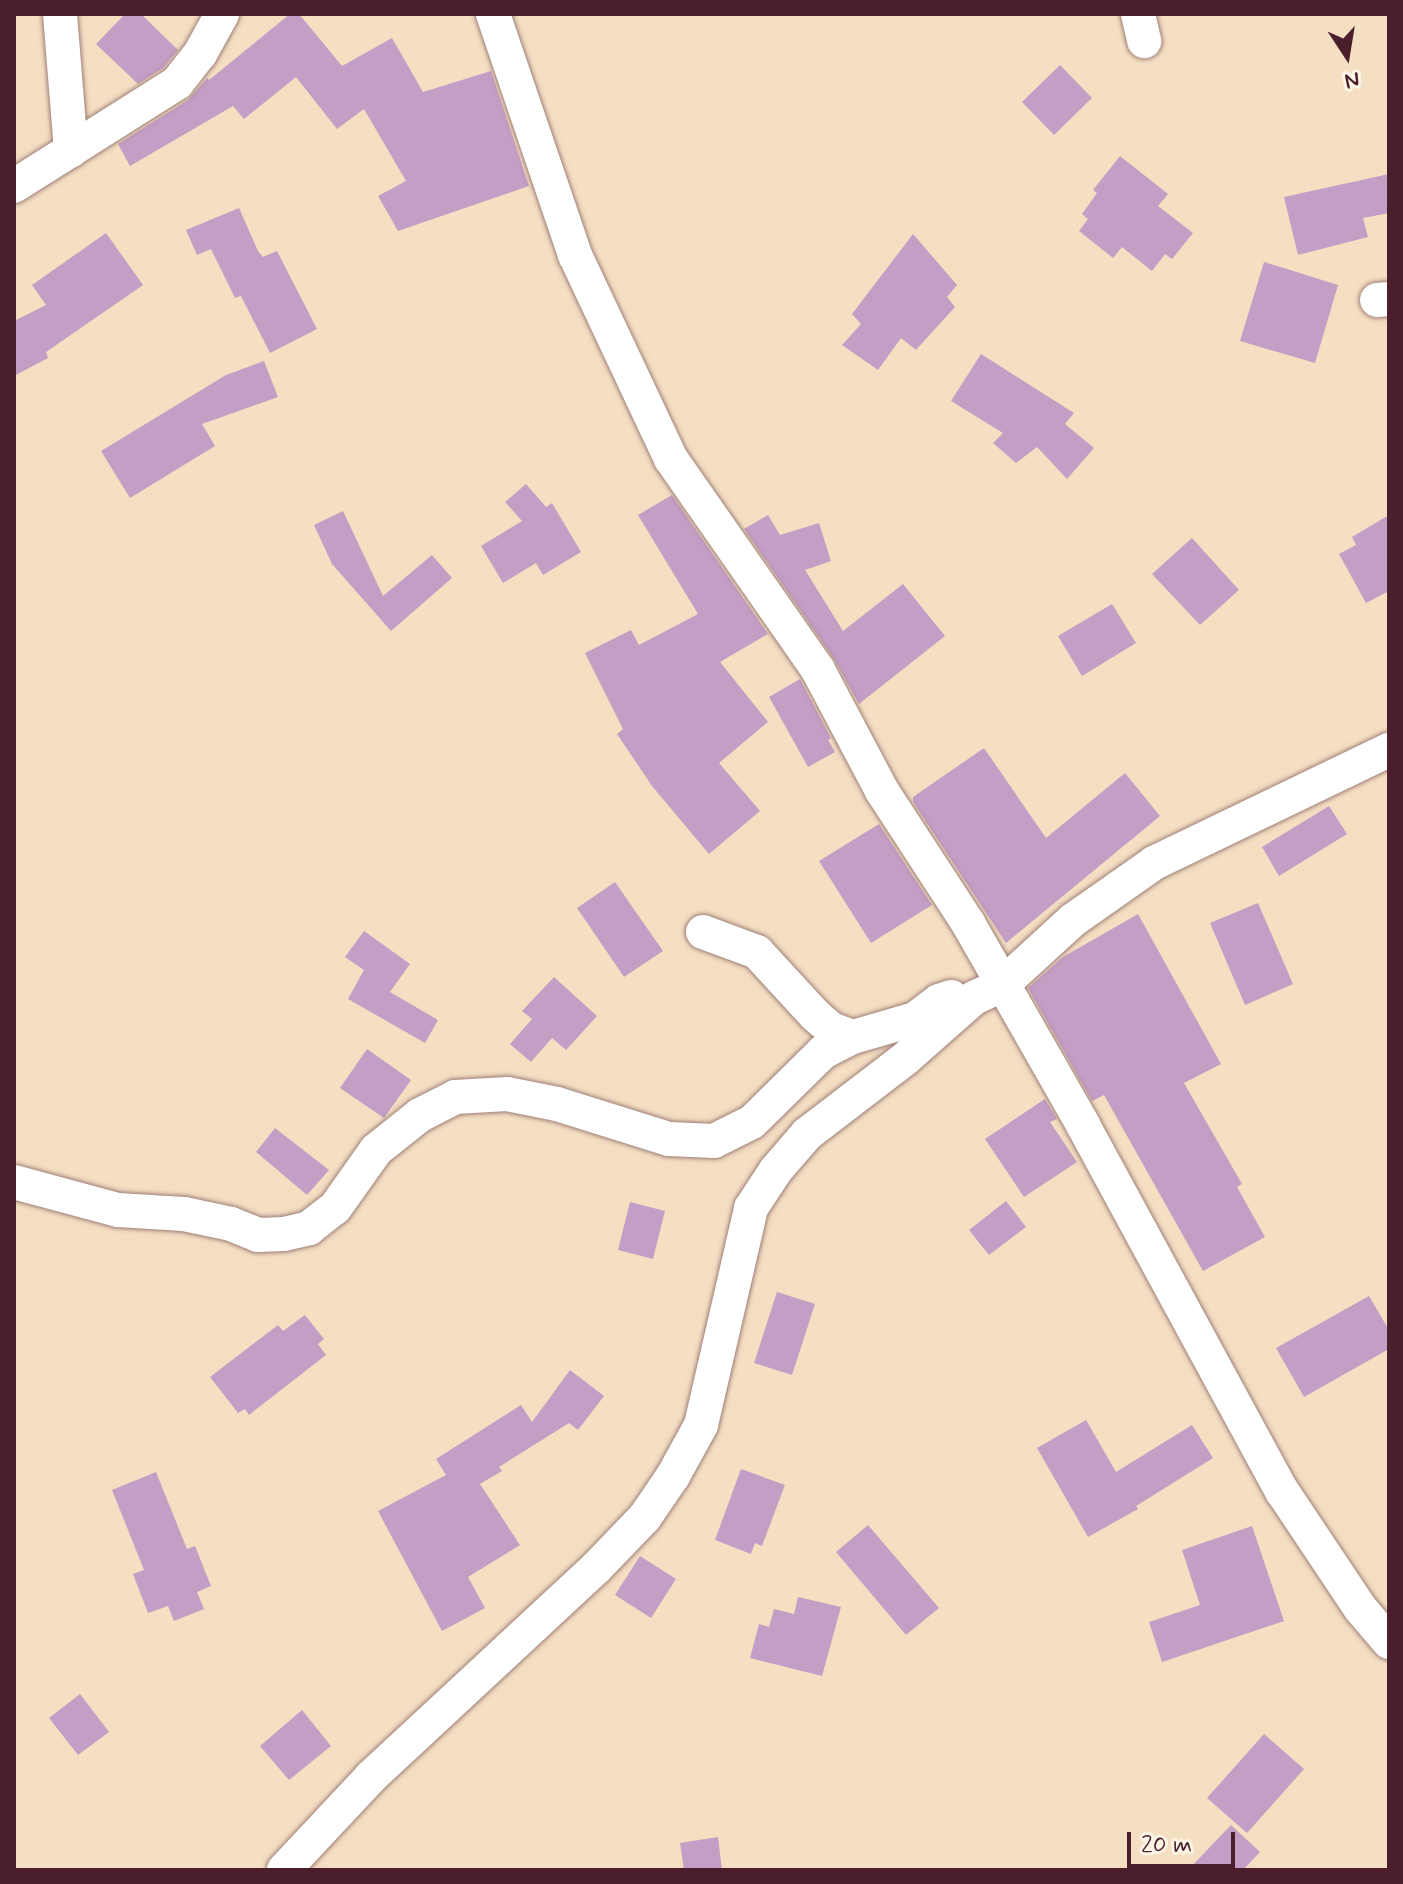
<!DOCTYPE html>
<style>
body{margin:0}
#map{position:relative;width:1403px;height:1884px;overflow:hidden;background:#f4dfc3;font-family:Mynerve,sans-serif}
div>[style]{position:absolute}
.building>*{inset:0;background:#c39ec5}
.roads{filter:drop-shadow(0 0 2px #9f7f77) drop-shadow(0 0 2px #9f7f77)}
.street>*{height:34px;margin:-17px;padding:0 17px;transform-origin:17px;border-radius:17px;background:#fff}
span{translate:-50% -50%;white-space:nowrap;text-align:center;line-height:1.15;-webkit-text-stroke:6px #fcf5e5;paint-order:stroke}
.frame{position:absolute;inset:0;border:16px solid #4a1f2b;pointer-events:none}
.north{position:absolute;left:1307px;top:16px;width:80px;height:80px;-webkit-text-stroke:6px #fcf5e5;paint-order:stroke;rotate:168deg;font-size:22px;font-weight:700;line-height:32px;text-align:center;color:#4a1f2b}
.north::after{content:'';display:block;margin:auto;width:28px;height:36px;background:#4a1f2b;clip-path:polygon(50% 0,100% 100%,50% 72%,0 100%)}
.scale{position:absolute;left:1127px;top:1832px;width:108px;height:36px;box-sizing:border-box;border:4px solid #4a1f2b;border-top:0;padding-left:10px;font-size:24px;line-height:28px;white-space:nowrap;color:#4a1f2b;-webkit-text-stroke:6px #fcf5e5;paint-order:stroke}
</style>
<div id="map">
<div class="building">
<i style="clip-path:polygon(125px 14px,141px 14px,178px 50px,163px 68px,138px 84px,96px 44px)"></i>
<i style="clip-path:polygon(290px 14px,299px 14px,342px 66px,392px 38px,423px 92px,491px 71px,529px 186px,398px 231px,378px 196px,406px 181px,364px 109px,337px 129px,296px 77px,244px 119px,233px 106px,130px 166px,118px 144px,188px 100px,207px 78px,209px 80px)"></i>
<i style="clip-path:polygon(1060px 65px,1092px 98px,1054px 135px,1022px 102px)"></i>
<i style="clip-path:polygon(1120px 156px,1168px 194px,1158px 206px,1193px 233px,1172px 259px,1165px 254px,1152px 271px,1122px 247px,1113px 258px,1079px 231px,1088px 219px,1082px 214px,1097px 193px,1093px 190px)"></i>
<i style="clip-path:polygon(1389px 174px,1389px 213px,1363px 218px,1368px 237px,1298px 255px,1284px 197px)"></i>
<i style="clip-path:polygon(239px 208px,258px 251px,263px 257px,277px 251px,317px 329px,270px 353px,241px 296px,235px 298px,211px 249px,197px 255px,186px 230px)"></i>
<i style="clip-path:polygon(106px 233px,143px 285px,46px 352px,48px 358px,14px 376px,14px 321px,46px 305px,32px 285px)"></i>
<i style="clip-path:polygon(913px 234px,957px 285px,947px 297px,955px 307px,916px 350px,901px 338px,878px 370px,842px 345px,861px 324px,852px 314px)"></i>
<i style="clip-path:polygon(1264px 262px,1338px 285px,1315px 363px,1240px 341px)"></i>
<i style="clip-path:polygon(981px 354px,1074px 413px,1065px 424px,1094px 448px,1067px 479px,1037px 447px,1016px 463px,993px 443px,1003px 433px,951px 401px)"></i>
<i style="clip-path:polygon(264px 361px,278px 397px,202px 424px,215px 446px,130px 498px,101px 451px,226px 375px)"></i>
<i style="clip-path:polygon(526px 484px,546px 507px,552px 503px,581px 552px,543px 575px,536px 563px,503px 583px,481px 546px,522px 521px,505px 502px)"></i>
<i style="clip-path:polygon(672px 495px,768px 634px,720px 662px,768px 722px,719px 763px,760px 811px,709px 854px,652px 786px,617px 734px,623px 729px,585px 653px,631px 630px,639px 645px,698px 614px,638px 515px)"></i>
<i style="clip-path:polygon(343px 511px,383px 596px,432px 555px,452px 578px,391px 631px,332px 564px,314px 525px)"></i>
<i style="clip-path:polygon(768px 515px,780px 535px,819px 523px,831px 561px,805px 570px,843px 631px,903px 584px,945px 636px,859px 704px,834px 659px,744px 529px)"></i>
<i style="clip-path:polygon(1389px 515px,1389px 591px,1366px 603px,1339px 554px,1356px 545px,1352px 537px)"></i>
<i style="clip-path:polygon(1192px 538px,1239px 590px,1200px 625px,1152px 574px)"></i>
<i style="clip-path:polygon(1112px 604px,1136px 643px,1082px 676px,1058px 636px)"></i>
<i style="clip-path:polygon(800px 679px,831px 738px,828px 740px,835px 752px,808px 767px,769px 697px)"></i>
<i style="clip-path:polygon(984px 748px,1046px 838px,1125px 773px,1160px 816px,1006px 943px,913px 802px,913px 797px)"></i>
<i style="clip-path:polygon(1329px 806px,1347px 834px,1279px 876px,1262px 847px)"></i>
<i style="clip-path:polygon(879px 824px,932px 905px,871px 943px,819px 861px)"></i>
<i style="clip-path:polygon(615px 882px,663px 951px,624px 977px,577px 908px)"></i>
<i style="clip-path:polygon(1258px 903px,1293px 984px,1245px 1005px,1210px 923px)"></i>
<i style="clip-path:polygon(1138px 914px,1221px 1064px,1184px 1083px,1242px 1184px,1237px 1187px,1265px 1237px,1203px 1271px,1104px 1095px,1092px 1101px,1028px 988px,1063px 957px)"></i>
<i style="clip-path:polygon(364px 931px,410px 964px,390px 992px,438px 1020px,425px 1043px,348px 999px,364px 970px,345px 957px)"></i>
<i style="clip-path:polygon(554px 977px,597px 1016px,566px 1050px,552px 1038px,531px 1062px,510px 1044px,532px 1019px,522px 1011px)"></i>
<i style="clip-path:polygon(367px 1049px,411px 1080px,384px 1118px,340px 1088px)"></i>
<i style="clip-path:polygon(1045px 1099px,1057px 1119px,1050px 1122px,1077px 1162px,1024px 1197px,985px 1139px)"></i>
<i style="clip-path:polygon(275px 1128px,329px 1170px,307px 1195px,256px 1152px)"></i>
<i style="clip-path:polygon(1006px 1201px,1026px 1227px,989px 1255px,969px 1230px)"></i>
<i style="clip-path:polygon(630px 1202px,665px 1211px,653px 1259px,618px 1250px)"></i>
<i style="clip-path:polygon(777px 1292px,815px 1304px,792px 1375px,754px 1363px)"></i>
<i style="clip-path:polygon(1369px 1296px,1389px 1330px,1389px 1349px,1304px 1397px,1276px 1348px)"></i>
<i style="clip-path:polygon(305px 1315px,324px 1339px,318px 1344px,326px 1355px,249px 1415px,245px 1409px,238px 1413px,210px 1377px,278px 1325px,283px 1331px)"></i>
<i style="clip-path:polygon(570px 1370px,604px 1396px,578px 1430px,569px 1423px,499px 1467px,502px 1471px,480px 1484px,520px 1545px,468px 1577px,485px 1608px,442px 1631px,378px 1511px,446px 1475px,436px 1459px,521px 1405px,532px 1422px)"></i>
<i style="clip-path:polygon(1086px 1420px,1116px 1472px,1192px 1425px,1213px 1458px,1136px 1506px,1138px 1509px,1088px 1537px,1037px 1448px)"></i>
<i style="clip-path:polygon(741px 1469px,785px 1485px,762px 1546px,755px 1543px,751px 1554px,715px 1540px)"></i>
<i style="clip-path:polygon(156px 1472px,187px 1549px,195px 1546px,211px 1586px,197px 1592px,204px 1609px,174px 1621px,168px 1606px,148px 1613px,133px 1574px,144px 1570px,112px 1490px)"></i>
<i style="clip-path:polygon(868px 1525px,939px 1608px,906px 1635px,836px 1552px)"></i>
<i style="clip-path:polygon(1252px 1526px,1284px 1621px,1162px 1662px,1149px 1622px,1200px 1605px,1182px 1550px)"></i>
<i style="clip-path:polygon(640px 1556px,676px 1579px,651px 1618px,615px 1595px)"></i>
<i style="clip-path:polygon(798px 1597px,841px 1607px,822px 1676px,750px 1658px,759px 1624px,769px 1627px,774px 1609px,794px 1614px)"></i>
<i style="clip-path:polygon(80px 1694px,109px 1732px,78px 1755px,49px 1718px)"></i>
<i style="clip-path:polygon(302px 1710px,331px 1746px,289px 1780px,260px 1746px)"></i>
<i style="clip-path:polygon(1264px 1734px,1304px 1769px,1247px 1833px,1207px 1798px)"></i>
<i style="clip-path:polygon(1231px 1825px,1260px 1852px,1243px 1870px,1188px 1870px)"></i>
<i style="clip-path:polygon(718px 1837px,722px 1870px,684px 1870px,680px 1843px)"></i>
</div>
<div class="roads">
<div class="street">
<i style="left:60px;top:14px;width:137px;rotate:85.4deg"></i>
<i style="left:493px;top:14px;width:255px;rotate:71.2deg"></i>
<i style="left:575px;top:255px;width:225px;rotate:64.8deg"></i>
<i style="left:671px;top:459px;width:257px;rotate:55.1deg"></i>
<i style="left:818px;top:670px;width:137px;rotate:62.1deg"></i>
<i style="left:882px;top:791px;width:158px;rotate:56.9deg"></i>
<i style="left:968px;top:923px;width:232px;rotate:60.3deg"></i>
<i style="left:1083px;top:1125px;width:417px;rotate:61.5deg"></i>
<i style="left:1282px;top:1491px;width:141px;rotate:56.3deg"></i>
<i style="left:1360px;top:1608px;width:45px;rotate:49.5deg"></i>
<i style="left:1138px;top:14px;width:28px;rotate:77deg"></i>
<i style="left:14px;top:186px;width:193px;rotate:-32.3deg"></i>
<i style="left:177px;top:83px;width:37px;rotate:-52deg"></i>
<i style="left:200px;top:54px;width:46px;rotate:-61.2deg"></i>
<i style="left:1377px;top:300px;width:12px;rotate:-5deg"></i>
<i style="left:703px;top:932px;width:58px;rotate:20.3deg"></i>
<i style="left:757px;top:952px;width:86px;rotate:47.4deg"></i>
<i style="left:815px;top:1015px;width:21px;rotate:41deg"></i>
<i style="left:831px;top:1029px;width:23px;rotate:20deg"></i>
<i style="left:14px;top:1182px;width:108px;rotate:15.1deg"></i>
<i style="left:118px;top:1210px;width:66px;rotate:3.5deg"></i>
<i style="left:184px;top:1214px;width:48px;rotate:12deg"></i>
<i style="left:231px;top:1224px;width:29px;rotate:22deg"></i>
<i style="left:258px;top:1235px;width:26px;rotate:-2deg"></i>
<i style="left:284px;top:1234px;width:26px;rotate:-13deg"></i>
<i style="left:309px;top:1228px;width:33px;rotate:-38deg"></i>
<i style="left:335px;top:1208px;width:71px;rotate:-54.7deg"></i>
<i style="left:376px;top:1150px;width:56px;rotate:-38.5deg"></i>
<i style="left:420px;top:1115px;width:39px;rotate:-27deg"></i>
<i style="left:455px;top:1097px;width:52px;rotate:-3.3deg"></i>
<i style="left:507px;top:1094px;width:51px;rotate:11.3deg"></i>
<i style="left:557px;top:1104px;width:117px;rotate:17.4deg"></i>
<i style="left:669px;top:1139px;width:45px;rotate:2.5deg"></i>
<i style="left:714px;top:1141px;width:42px;rotate:-26.6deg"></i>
<i style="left:752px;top:1122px;width:100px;rotate:-44.6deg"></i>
<i style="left:823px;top:1052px;width:34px;rotate:-27deg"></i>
<i style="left:853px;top:1037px;width:65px;rotate:-16.2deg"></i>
<i style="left:915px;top:1019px;width:30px;rotate:-37deg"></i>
<i style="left:939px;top:1001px;width:13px;rotate:-18deg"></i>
<i style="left:284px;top:1870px;width:127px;rotate:-46.9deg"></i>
<i style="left:371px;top:1777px;width:306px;rotate:-42.9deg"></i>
<i style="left:595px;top:1569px;width:72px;rotate:-46.1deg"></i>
<i style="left:645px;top:1517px;width:50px;rotate:-55.7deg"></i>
<i style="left:673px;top:1476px;width:58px;rotate:-61.2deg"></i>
<i style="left:701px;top:1425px;width:223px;rotate:-77deg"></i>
<i style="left:751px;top:1208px;width:45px;rotate:-56.7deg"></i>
<i style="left:776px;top:1170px;width:48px;rotate:-49.3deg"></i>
<i style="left:807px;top:1134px;width:125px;rotate:-37.5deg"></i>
<i style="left:906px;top:1058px;width:91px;rotate:-41.4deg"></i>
<i style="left:974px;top:998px;width:31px;rotate:-25deg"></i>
<i style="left:1002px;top:985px;width:96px;rotate:-42.5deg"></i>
<i style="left:1073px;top:920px;width:99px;rotate:-35.1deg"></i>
<i style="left:1154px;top:863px;width:261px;rotate:-25.7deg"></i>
</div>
</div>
<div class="frame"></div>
<div class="north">N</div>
<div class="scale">20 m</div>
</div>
